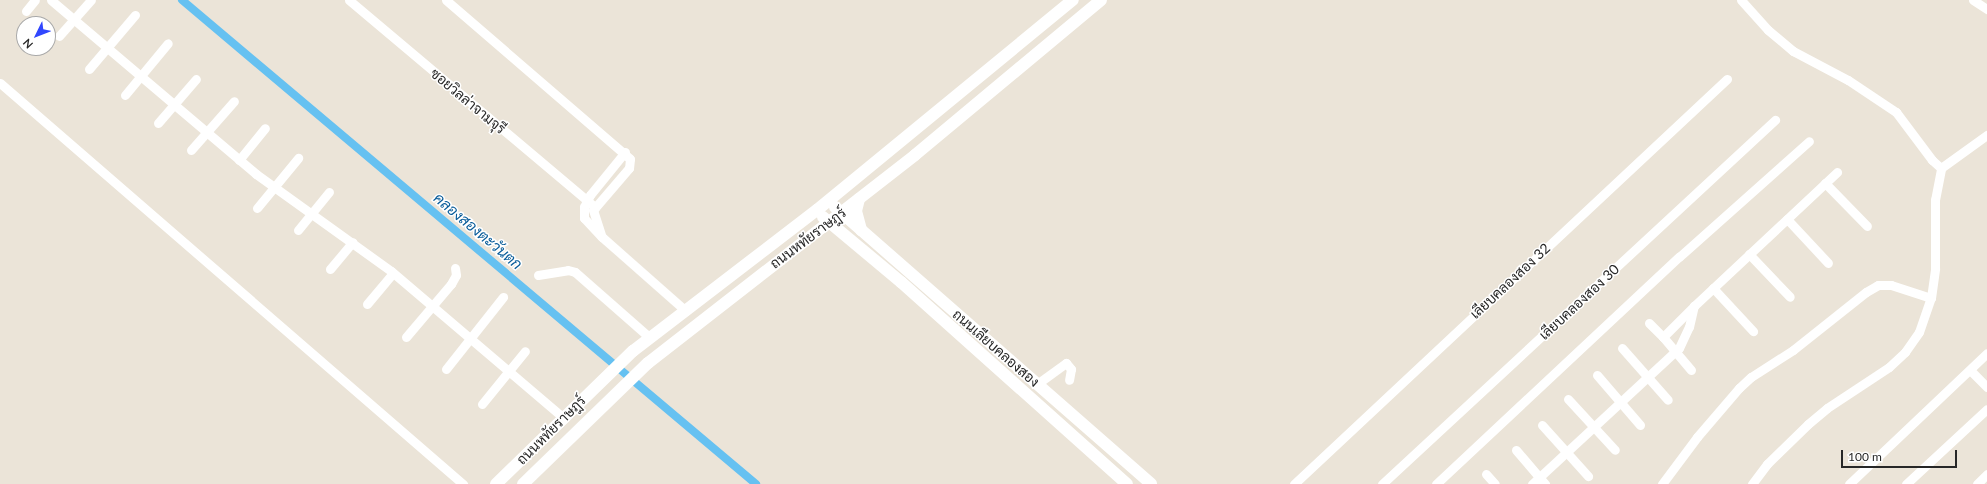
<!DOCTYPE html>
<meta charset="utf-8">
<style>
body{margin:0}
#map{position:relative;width:1987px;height:484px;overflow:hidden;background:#ebe4d8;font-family:Lato,Sarabun,sans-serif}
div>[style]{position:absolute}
.canal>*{height:8px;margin:-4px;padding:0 4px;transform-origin:4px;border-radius:4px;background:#66c1f1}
.minor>*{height:9px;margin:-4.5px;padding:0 4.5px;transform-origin:4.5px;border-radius:4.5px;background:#fff}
.secondary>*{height:12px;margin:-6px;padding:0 6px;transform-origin:6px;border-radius:6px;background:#fff}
span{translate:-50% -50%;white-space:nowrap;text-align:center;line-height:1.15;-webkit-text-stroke:3px #fff;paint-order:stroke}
.street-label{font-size:14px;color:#272727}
.water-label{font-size:15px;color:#095c99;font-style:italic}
.north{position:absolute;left:16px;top:16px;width:40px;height:40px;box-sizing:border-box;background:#fff;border:1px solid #a9a9a9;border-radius:50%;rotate:227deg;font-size:11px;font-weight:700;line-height:16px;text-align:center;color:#272727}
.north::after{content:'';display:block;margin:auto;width:14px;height:18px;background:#3147fe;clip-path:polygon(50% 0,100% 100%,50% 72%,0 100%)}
.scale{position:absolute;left:1841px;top:450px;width:116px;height:18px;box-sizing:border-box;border:2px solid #272727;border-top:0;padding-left:5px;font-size:12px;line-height:14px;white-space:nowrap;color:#272727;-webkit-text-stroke:3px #fff;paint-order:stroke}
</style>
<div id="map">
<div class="canal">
<i style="left:182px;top:0;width:751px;rotate:40.14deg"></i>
</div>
<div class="minor">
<i style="left:51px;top:0;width:269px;rotate:40.3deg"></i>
<i style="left:256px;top:174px;width:166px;rotate:35.7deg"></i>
<i style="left:391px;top:271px;width:227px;rotate:40.4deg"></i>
<i style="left:349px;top:0;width:322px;rotate:40.1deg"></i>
<i style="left:446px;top:0;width:243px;rotate:40.8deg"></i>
<i style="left:630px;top:159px;width:9px;rotate:96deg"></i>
<i style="left:629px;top:168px;width:55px;rotate:130.6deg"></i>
<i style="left:593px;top:210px;width:28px;rotate:72deg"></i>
<i style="left:1741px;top:0;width:40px;rotate:48deg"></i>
<i style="left:1768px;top:30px;width:33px;rotate:40deg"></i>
<i style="left:1793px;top:51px;width:62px;rotate:27.8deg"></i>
<i style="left:1848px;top:80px;width:58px;rotate:33.7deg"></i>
<i style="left:1896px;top:112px;width:60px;rotate:53.1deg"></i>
<i style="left:1932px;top:160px;width:12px;rotate:42deg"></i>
<i style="left:1973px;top:0;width:17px;rotate:33deg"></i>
<i style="left:26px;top:11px;width:14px;rotate:-51deg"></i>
<i style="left:59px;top:36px;width:48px;rotate:-48.4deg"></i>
<i style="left:89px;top:69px;width:71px;rotate:-49.6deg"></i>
<i style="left:0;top:83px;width:613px;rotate:40.9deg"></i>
<i style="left:125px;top:95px;width:67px;rotate:-50.4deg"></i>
<i style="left:158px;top:123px;width:58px;rotate:-49.2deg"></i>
<i style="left:191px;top:150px;width:65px;rotate:-48.7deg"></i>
<i style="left:625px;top:152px;width:55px;rotate:129.1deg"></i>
<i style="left:590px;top:195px;width:13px;rotate:117deg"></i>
<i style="left:584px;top:207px;width:11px;rotate:90deg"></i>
<i style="left:584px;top:218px;width:26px;rotate:47deg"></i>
<i style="left:602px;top:237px;width:112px;rotate:41.4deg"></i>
<i style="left:239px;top:160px;width:41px;rotate:-50.9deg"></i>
<i style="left:1825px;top:183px;width:60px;rotate:45.7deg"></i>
<i style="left:257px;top:208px;width:65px;rotate:-50.6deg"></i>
<i style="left:1787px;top:219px;width:60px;rotate:47deg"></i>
<i style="left:298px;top:230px;width:49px;rotate:-50.8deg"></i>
<i style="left:1749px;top:254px;width:59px;rotate:46.4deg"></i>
<i style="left:330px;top:269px;width:35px;rotate:-50deg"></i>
<i style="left:538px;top:275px;width:30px;rotate:-9deg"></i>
<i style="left:568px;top:270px;width:7px;rotate:16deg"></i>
<i style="left:575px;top:272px;width:100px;rotate:41.3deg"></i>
<i style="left:1713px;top:288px;width:59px;rotate:47.1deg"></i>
<i style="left:367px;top:304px;width:40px;rotate:-50deg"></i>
<i style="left:1649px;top:323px;width:20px;rotate:45deg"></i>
<i style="left:406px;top:337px;width:70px;rotate:-49.7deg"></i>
<i style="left:451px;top:284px;width:10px;rotate:-61deg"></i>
<i style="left:456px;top:275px;width:7px;rotate:-98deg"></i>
<i style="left:1622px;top:348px;width:69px;rotate:48.5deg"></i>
<i style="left:446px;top:369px;width:92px;rotate:-51.6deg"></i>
<i style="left:1691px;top:370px;width:43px;rotate:-130.3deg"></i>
<i style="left:1663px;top:337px;width:44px;rotate:-45deg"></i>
<i style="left:1970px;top:370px;width:24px;rotate:45deg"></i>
<i style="left:1597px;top:375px;width:66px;rotate:49.3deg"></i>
<i style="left:1037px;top:384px;width:36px;rotate:-36deg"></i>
<i style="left:1066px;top:363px;width:8px;rotate:50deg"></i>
<i style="left:1071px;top:369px;width:11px;rotate:100deg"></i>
<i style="left:1568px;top:399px;width:69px;rotate:47.3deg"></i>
<i style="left:482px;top:404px;width:68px;rotate:-50.9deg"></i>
<i style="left:1542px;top:425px;width:69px;rotate:48deg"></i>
<i style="left:1516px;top:450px;width:45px;rotate:49.5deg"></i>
<i style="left:1486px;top:474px;width:13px;rotate:48deg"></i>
<i style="left:1294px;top:484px;width:593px;rotate:-43.09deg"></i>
<i style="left:1382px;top:484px;width:536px;rotate:-42.81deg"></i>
<i style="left:1436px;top:484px;width:333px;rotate:-43.1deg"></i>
<i style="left:1679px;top:257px;width:174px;rotate:-41.7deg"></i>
<i style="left:1532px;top:484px;width:200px;rotate:-42.8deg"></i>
<i style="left:1679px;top:348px;width:23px;rotate:-65deg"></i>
<i style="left:1689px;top:327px;width:22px;rotate:-77deg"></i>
<i style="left:1694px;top:306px;width:196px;rotate:-43.1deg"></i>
<i style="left:1662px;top:484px;width:59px;rotate:-53.3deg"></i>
<i style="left:1697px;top:437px;width:65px;rotate:-49.4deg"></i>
<i style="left:1739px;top:388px;width:16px;rotate:-43deg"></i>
<i style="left:1751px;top:377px;width:50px;rotate:-32.7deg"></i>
<i style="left:1793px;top:350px;width:93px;rotate:-38.5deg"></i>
<i style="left:1866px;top:292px;width:14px;rotate:-30deg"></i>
<i style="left:1878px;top:285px;width:13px"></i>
<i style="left:1891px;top:285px;width:42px;rotate:18deg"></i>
<i style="left:1752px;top:484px;width:25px;rotate:-53deg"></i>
<i style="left:1767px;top:464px;width:57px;rotate:-44.3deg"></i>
<i style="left:1808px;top:424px;width:25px;rotate:-40deg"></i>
<i style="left:1827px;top:408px;width:74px;rotate:-33.5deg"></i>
<i style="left:1889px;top:367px;width:22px;rotate:-43deg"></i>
<i style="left:1905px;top:352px;width:24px;rotate:-55deg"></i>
<i style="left:1919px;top:332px;width:36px;rotate:-71deg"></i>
<i style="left:1931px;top:298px;width:30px;rotate:-82deg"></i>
<i style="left:1935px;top:268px;width:68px;rotate:-90deg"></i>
<i style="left:1935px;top:200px;width:33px;rotate:-79deg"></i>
<i style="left:1941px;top:168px;width:57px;rotate:-35.7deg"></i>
<i style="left:1849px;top:484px;width:190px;rotate:-43.5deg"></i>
<i style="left:1906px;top:484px;width:110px;rotate:-42.8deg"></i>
<i style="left:1977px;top:484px;width:14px;rotate:-45deg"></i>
</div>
<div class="secondary">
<i style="left:859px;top:199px;width:12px;rotate:104deg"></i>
<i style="left:856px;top:211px;width:20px;rotate:75deg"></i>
<i style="left:835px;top:207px;width:420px;rotate:41.2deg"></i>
<i style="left:823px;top:217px;width:102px;rotate:39.8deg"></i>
<i style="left:901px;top:282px;width:303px;rotate:41.8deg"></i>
<i style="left:496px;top:484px;width:191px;rotate:-44.2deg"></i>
<i style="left:633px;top:351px;width:232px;rotate:-37.5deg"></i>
<i style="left:817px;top:210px;width:331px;rotate:-39.4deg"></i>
<i style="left:523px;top:484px;width:174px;rotate:-44.1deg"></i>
<i style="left:648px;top:363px;width:338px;rotate:-37.9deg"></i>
<i style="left:915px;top:155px;width:242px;rotate:-39.8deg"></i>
</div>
<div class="street-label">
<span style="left:468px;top:101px;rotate:40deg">ซอยวิลล่าจามจุรี</span>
<span style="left:808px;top:238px;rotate:-37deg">ถนนหทัยราษฎร์</span>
<span style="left:1510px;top:281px;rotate:-43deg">เลียบคลองสอง 32</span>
<span style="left:1579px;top:302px;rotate:-43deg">เลียบคลองสอง 30</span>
<span style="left:996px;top:348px;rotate:41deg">ถนนเลียบคลองสอง</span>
<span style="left:551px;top:430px;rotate:-45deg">ถนนหทัยราษฎร์</span>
</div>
<div class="water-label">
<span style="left:478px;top:231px;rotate:40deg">คลองสองตะวันตก</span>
</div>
<div class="north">N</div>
<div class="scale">100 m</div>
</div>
